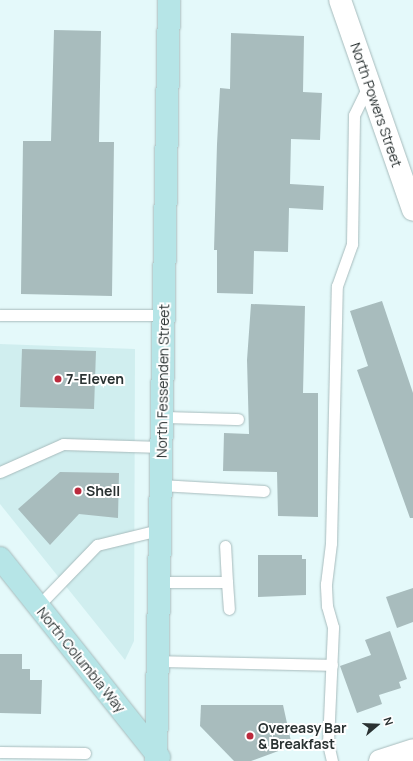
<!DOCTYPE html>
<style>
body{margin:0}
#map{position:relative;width:413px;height:761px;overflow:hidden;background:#e4f9fa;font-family:Manrope,sans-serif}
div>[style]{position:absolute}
.built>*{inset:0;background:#d0eeef}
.building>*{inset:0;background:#a8bcbd}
.roads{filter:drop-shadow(0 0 1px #a7bbbc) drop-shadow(0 0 1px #a7bbbc)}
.lane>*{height:11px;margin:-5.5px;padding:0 5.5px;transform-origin:5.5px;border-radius:5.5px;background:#fff}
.street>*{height:22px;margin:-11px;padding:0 11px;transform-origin:11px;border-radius:11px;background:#fff}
.secondary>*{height:22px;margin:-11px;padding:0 11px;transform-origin:11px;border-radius:11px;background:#b6e5e7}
.dots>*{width:11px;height:11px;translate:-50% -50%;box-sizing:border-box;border:2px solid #fff;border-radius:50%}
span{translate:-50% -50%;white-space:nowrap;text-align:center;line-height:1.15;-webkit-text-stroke:4px #fff;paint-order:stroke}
.street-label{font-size:14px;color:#2a3232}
.poi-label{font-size:14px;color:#2a3232;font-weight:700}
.left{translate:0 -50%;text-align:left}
.north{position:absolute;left:357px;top:705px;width:40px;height:40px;-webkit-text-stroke:3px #fff;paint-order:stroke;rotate:71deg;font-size:11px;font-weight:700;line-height:16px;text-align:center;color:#2a3232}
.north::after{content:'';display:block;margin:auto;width:14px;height:18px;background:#2a3232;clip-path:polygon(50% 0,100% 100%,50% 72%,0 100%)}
</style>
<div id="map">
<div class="built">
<i style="clip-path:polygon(0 344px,135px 349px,134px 641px,125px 660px,0 504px)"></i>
</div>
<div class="building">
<i style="clip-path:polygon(54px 30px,101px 31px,99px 142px,114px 142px,112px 296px,21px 294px,23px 141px,51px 141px)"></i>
<i style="clip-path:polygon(231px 33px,304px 36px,303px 92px,322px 93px,320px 140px,291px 139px,290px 184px,324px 186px,323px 210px,289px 208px,288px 252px,254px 251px,253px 294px,217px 293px,217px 250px,214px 250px,217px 144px,220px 88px,230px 89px)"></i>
<i style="clip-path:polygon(382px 301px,413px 393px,413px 518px,410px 518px,357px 370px,368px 366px,350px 311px)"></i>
<i style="clip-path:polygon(251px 304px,305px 306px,303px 393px,318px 393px,318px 517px,278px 516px,277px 472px,223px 471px,224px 433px,249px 434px,247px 360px)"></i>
<i style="clip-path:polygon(22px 349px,96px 351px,94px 409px,20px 407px)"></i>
<i style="clip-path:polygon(60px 472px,119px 473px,118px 518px,79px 514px,50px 545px,18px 509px)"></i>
<i style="clip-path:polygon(258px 555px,302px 555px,302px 559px,306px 559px,306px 595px,258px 597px)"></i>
<i style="clip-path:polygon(413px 588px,413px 622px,397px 628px,386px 597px)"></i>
<i style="clip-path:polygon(390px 631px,407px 679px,399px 682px,401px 688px,379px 695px,382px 704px,357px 713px,340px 666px,371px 655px,365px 640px)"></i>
<i style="clip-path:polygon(0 654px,22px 654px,22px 669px,30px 669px,30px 680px,42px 680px,41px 714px,0 713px)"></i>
<i style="clip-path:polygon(201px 705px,283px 705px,292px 746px,251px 761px,234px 761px,200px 726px)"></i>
</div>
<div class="roads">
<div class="lane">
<i style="left:0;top:315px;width:165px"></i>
<i style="left:162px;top:417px;width:76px;rotate:1.5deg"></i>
<i style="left:0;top:472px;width:69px;rotate:-24deg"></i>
<i style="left:63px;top:444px;width:99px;rotate:1.7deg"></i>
<i style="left:160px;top:485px;width:104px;rotate:3.3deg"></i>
<i style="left:158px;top:582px;width:69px"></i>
<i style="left:227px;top:582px;width:36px;rotate:-93deg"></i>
<i style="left:227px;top:582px;width:27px;rotate:86deg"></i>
<i style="left:38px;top:606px;width:85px;rotate:-46deg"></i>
<i style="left:97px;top:545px;width:64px;rotate:-13.6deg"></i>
<i style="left:156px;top:661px;width:176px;rotate:1.3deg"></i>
<i style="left:0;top:752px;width:85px;rotate:0.7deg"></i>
<i style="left:332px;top:761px;width:18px;rotate:-103deg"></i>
<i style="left:328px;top:743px;width:116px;rotate:-87.5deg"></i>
<i style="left:333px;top:627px;width:22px;rotate:-106deg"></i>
<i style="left:327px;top:606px;width:22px;rotate:-93deg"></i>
<i style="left:326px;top:584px;width:41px;rotate:-83deg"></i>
<i style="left:331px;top:543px;width:257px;rotate:-88.7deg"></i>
<i style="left:337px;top:286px;width:45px;rotate:-70.3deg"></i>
<i style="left:352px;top:244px;width:129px;rotate:-89.1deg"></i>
<i style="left:354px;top:115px;width:34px;rotate:-64deg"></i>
</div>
<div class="street">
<i style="left:340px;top:0;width:222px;rotate:70.8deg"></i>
<i style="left:380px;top:761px;width:35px;rotate:-18deg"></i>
</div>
<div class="secondary">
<i style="left:0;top:558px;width:255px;rotate:51.4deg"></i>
<i style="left:156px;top:761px;width:761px;rotate:-89.02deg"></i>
</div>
</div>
<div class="dots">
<i style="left:58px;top:379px;background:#bb2a3d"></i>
<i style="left:78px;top:491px;background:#bb2a3d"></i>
<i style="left:250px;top:736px;background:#bb2a3d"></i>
</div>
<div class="street-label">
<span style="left:376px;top:105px;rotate:71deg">North Powers Street</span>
<span style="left:163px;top:381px;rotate:-89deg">North Fessenden Street</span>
<span style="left:81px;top:660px;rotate:51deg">North Columbia Way</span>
</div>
<div class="poi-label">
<span class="left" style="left:66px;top:379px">7-Eleven</span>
<span class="left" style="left:86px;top:491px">Shell</span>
<span class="left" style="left:258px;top:736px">Overeasy Bar<br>&amp; Breakfast</span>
</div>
<div class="north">N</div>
</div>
